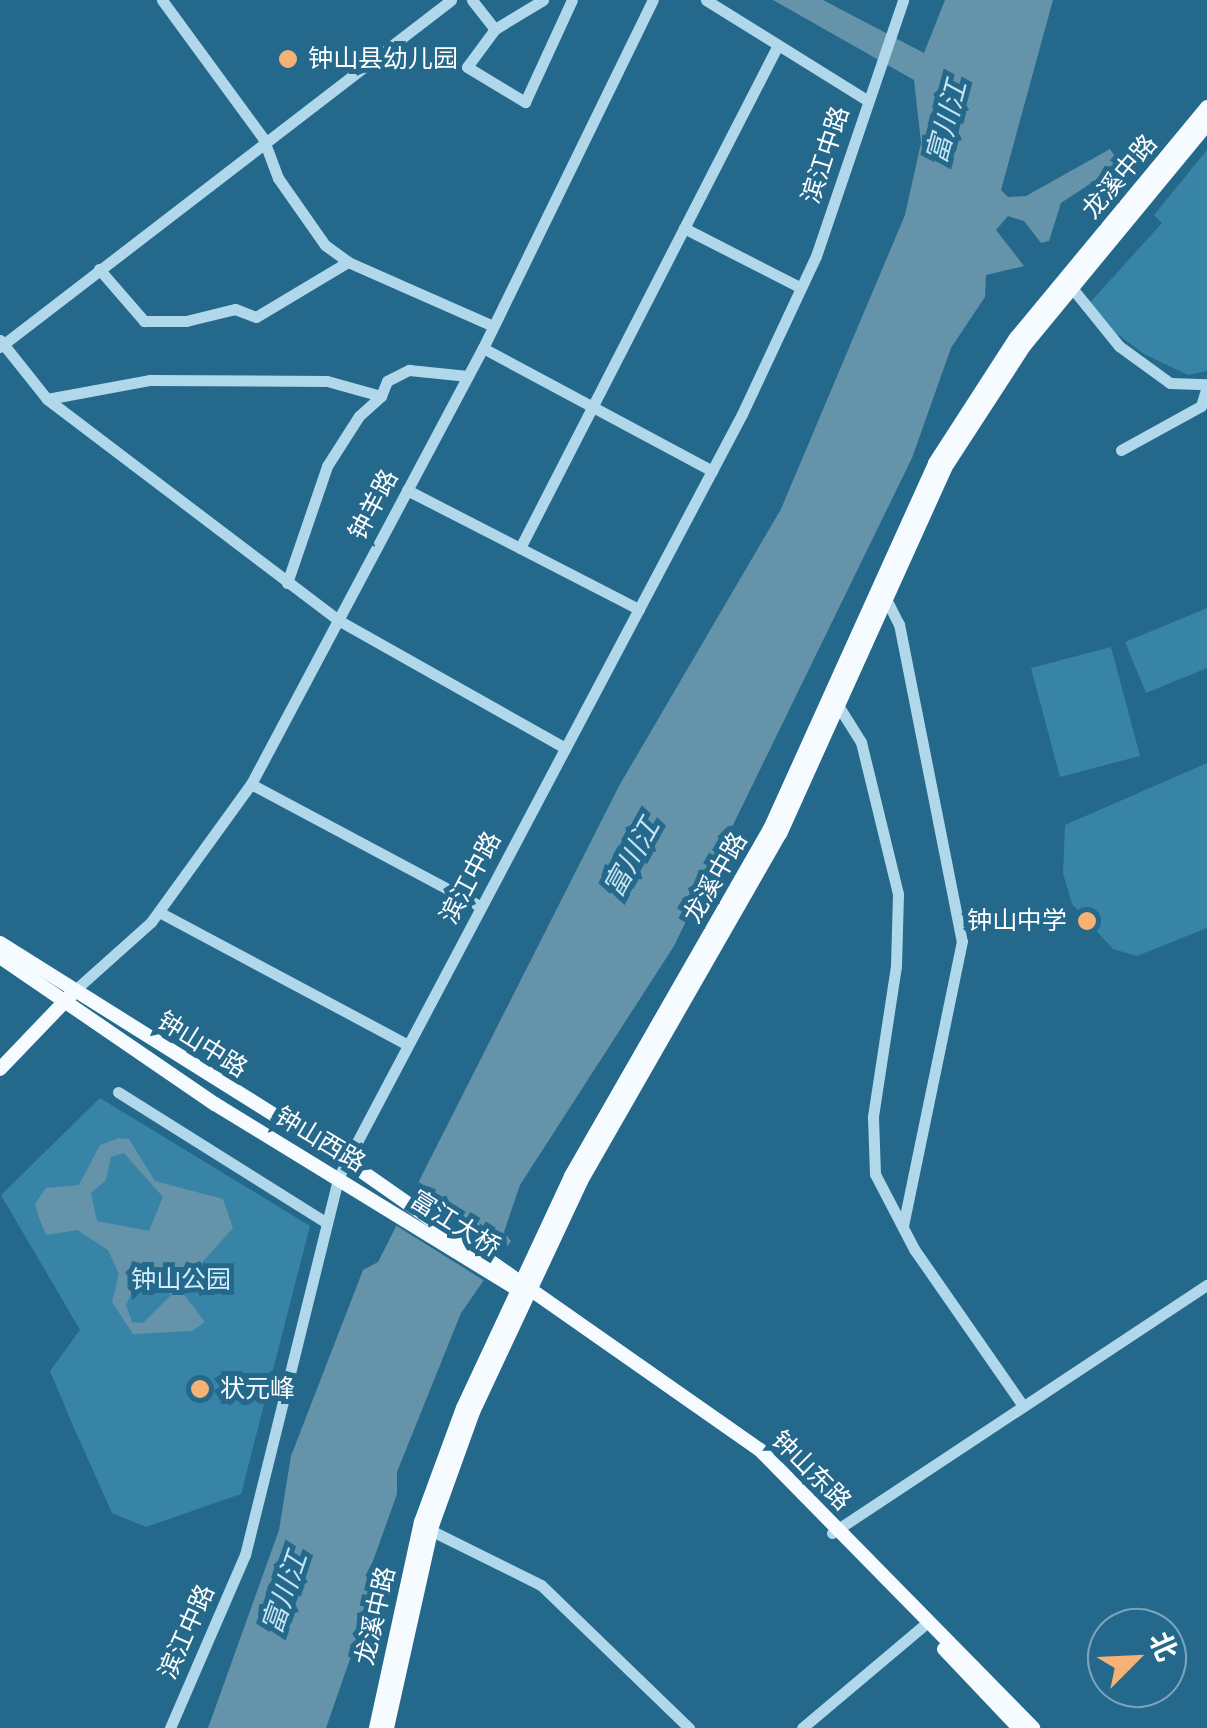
<!DOCTYPE html>
<meta charset="utf-8">
<style>
body{margin:0}
#map{position:relative;width:1207px;height:1728px;overflow:hidden;background:#24688b;font-family:"DejaVu Sans","Noto Sans SC",sans-serif}
div>[style]{position:absolute}
.green>*{inset:0;background:#3884a7}
.water>*{inset:0;background:#6593a9}
.pier>*{inset:0;background:#24688b}
.minor>*{height:11px;margin:-5.5px;padding:0 5.5px;transform-origin:5.5px;border-radius:5.5px;background:#b1d8ea}
.major>*{height:14px;margin:-7px;padding:0 7px;transform-origin:7px;border-radius:7px;background:#f5fbfe}
.dots>*{width:28px;height:28px;translate:-50% -50%;box-sizing:border-box;border:5px solid #24688b;border-radius:50%}
span{translate:-50% -50%;white-space:nowrap;text-align:center;line-height:1.15;-webkit-text-stroke:10px #24688b;paint-order:stroke}
.poi-label{font-size:25px;color:#fff}
.left{translate:0 -50%;text-align:left}
.right{translate:-100% -50%;text-align:right}
.street-label{font-size:25px;color:#fff}
.park-label{font-size:25px;color:#d5edf8}
.water-label{font-size:28px;color:#c4e4f2;font-style:italic}
.north{position:absolute;left:1087px;top:1608px;width:100px;height:100px;box-sizing:border-box;background:#24688b;border:2px solid #7ca4b9;border-radius:50%;rotate:66deg;font-size:28px;font-weight:700;line-height:40px;text-align:center;color:#fff}
.north::after{content:'';display:block;margin:auto;width:35px;height:45px;background:#f5b274;clip-path:polygon(50% 0,100% 100%,50% 72%,0 100%)}
</style>
<div id="map">
<div class="green">
<i style="clip-path:polygon(1207px 150px,1207px 371px,1188px 375px,1144px 354px,1084px 309px,1162px 223px,1154px 215px)"></i>
<i style="clip-path:polygon(1207px 608px,1207px 668px,1146px 693px,1125px 642px)"></i>
<i style="clip-path:polygon(1111px 647px,1140px 756px,1060px 777px,1031px 668px)"></i>
<i style="clip-path:polygon(1207px 763px,1207px 928px,1137px 956px,1113px 949px,1072px 904px,1063px 873px,1065px 825px)"></i>
<i style="clip-path:polygon(100px 1098px,310px 1226px,241px 1494px,146px 1527px,112px 1513px,74px 1428px,50px 1371px,80px 1330px,1px 1195px)"></i>
</div>
<div class="water">
<i style="clip-path:polygon(773px 0,823px 0,924px 53px,945px 0,1053px 0,1001px 190px,1008px 197px,1026px 196px,1110px 149px,1120px 164px,1061px 203px,1049px 241px,1041px 243px,1024px 221px,1008px 216px,996px 230px,1024px 266px,986px 275px,985px 297px,951px 348px,912px 458px,674px 946px,520px 1185px,504px 1232px,511px 1241px,461px 1313px,397px 1472px,397px 1494px,368px 1575px,373px 1593px,326px 1728px,208px 1728px,279px 1530px,291px 1456px,363px 1270px,378px 1262px,619px 786px,781px 509px,905px 215px,921px 143px,914px 80px)"></i>
<i style="clip-path:polygon(evenodd,119px 1138px,129px 1139px,155px 1181px,223px 1199px,233px 1228px,179px 1288px,205px 1322px,192px 1331px,133px 1334px,112px 1302px,119px 1274px,108px 1250px,77px 1230px,46px 1235px,39px 1218px,35px 1204px,46px 1188px,79px 1185px,100px 1145px,119px 1138px,124px 1153px,163px 1197px,149px 1231px,97px 1221px,91px 1193px,106px 1180px,111px 1157px,124px 1153px,119px 1138px,155px 1278px,171px 1295px,143px 1323px,132px 1322px,126px 1305px,135px 1286px,155px 1278px)"></i>
</div>
<div class="pier">
<i style="clip-path:polygon(410px 1186px,512px 1249px,488px 1283px,392px 1223px)"></i>
</div>
<div class="minor">
<i style="left:162px;top:0;width:171px;rotate:53.8deg"></i>
<i style="left:263px;top:138px;width:43px;rotate:69.4deg"></i>
<i style="left:278px;top:178px;width:82px;rotate:55deg"></i>
<i style="left:325px;top:245px;width:29px;rotate:36deg"></i>
<i style="left:348px;top:262px;width:158px;rotate:23.8deg"></i>
<i style="left:472px;top:0;width:37px;rotate:52deg"></i>
<i style="left:543px;top:0;width:56px;rotate:148.9deg"></i>
<i style="left:495px;top:29px;width:47px;rotate:126.4deg"></i>
<i style="left:467px;top:67px;width:68px;rotate:31.1deg"></i>
<i style="left:525px;top:102px;width:112px;rotate:-65.3deg"></i>
<i style="left:706px;top:0;width:191px;rotate:31.9deg"></i>
<i style="left:684px;top:228px;width:131px;rotate:27.1deg"></i>
<i style="left:99px;top:269px;width:69px;rotate:49.1deg"></i>
<i style="left:144px;top:321px;width:42px"></i>
<i style="left:186px;top:321px;width:50px;rotate:-13.8deg"></i>
<i style="left:235px;top:309px;width:22px;rotate:21deg"></i>
<i style="left:256px;top:317px;width:107px;rotate:-30.9deg"></i>
<i style="left:1068px;top:283px;width:81px;rotate:51deg"></i>
<i style="left:1119px;top:346px;width:63px;rotate:36deg"></i>
<i style="left:1170px;top:383px;width:37px;rotate:2deg"></i>
<i style="left:0;top:340px;width:75px;rotate:51.5deg"></i>
<i style="left:47px;top:399px;width:365px;rotate:37.2deg"></i>
<i style="left:338px;top:620px;width:261px;rotate:29.4deg"></i>
<i style="left:0;top:347px;width:569px;rotate:-37.57deg"></i>
<i style="left:483px;top:348px;width:260px;rotate:28.2deg"></i>
<i style="left:47px;top:399px;width:105px;rotate:-10.5deg"></i>
<i style="left:150px;top:380px;width:177px;rotate:0.3deg"></i>
<i style="left:327px;top:381px;width:56px;rotate:15.5deg"></i>
<i style="left:381px;top:396px;width:16px;rotate:-68deg"></i>
<i style="left:387px;top:381px;width:25px;rotate:-27deg"></i>
<i style="left:409px;top:370px;width:59px;rotate:5.8deg"></i>
<i style="left:1121px;top:450px;width:91px;rotate:-28.8deg"></i>
<i style="left:1201px;top:406px;width:21px;rotate:-73deg"></i>
<i style="left:407px;top:490px;width:261px;rotate:27.2deg"></i>
<i style="left:520px;top:548px;width:565px;rotate:-62.85deg"></i>
<i style="left:287px;top:583px;width:124px;rotate:-71.1deg"></i>
<i style="left:327px;top:466px;width:59px;rotate:-57.4deg"></i>
<i style="left:359px;top:416px;width:30px;rotate:-42deg"></i>
<i style="left:886px;top:599px;width:28px;rotate:63deg"></i>
<i style="left:899px;top:624px;width:323px;rotate:78.8deg"></i>
<i style="left:962px;top:941px;width:292px;rotate:101.7deg"></i>
<i style="left:834px;top:699px;width:51px;rotate:57.9deg"></i>
<i style="left:861px;top:742px;width:156px;rotate:76.3deg"></i>
<i style="left:898px;top:894px;width:72px;rotate:91.6deg"></i>
<i style="left:896px;top:966px;width:153px;rotate:98.7deg"></i>
<i style="left:873px;top:1117px;width:57px;rotate:88deg"></i>
<i style="left:875px;top:1174px;width:85px;rotate:62.5deg"></i>
<i style="left:914px;top:1249px;width:191px;rotate:55.2deg"></i>
<i style="left:251px;top:784px;width:261px;rotate:28.1deg"></i>
<i style="left:159px;top:912px;width:282px;rotate:28.1deg"></i>
<i style="left:75px;top:990px;width:102px;rotate:-41.8deg"></i>
<i style="left:151px;top:922px;width:170px;rotate:-54.1deg"></i>
<i style="left:251px;top:784px;width:494px;rotate:-62deg"></i>
<i style="left:483px;top:348px;width:387px;rotate:-64deg"></i>
<i style="left:118px;top:1092px;width:244px;rotate:32.1deg"></i>
<i style="left:428px;top:1529px;width:126px;rotate:26.4deg"></i>
<i style="left:541px;top:1585px;width:206px;rotate:44deg"></i>
<i style="left:832px;top:1533px;width:450px;rotate:-33.5deg"></i>
<i style="left:170px;top:1728px;width:189px;rotate:-66.6deg"></i>
<i style="left:245px;top:1555px;width:388px;rotate:-76.1deg"></i>
<i style="left:338px;top:1178px;width:864px;rotate:-62.13deg"></i>
<i style="left:742px;top:414px;width:174px;rotate:-64.9deg"></i>
<i style="left:816px;top:256px;width:270px;rotate:-71.2deg"></i>
<i style="left:802px;top:1728px;width:166px;rotate:-40.1deg"></i>
</div>
<div class="major">
<i style="left:0;top:943px;width:410px;rotate:32.1deg"></i>
<i style="left:347px;top:1161px;width:504px;rotate:34.98deg"></i>
<i style="left:760px;top:1450px;width:390px;rotate:45.5deg"></i>
<i style="left:0;top:957px;width:260px;rotate:34.4deg"></i>
<i style="left:215px;top:1104px;width:364px;rotate:31.5deg"></i>
<i style="left:0;top:1069px;width:103px;rotate:-46.2deg"></i>
<i style="left:944px;top:1649px;width:109px;rotate:46.5deg"></i>
<i style="left:376px;top:1728px;width:211px;rotate:-77.7deg"></i>
<i style="left:421px;top:1522px;width:121px;rotate:-69.8deg"></i>
<i style="left:463px;top:1408px;width:256px;rotate:-65deg"></i>
<i style="left:571px;top:1176px;width:400px;rotate:-60.2deg"></i>
<i style="left:770px;top:829px;width:401px;rotate:-65.7deg"></i>
<i style="left:935px;top:463px;width:149px;rotate:-57.1deg"></i>
<i style="left:1016px;top:338px;width:300px;rotate:-50.4deg"></i>
<i style="left:387px;top:1728px;width:207px;rotate:-77.4deg"></i>
<i style="left:432px;top:1526px;width:121px;rotate:-70.2deg"></i>
<i style="left:473px;top:1412px;width:255px;rotate:-64.9deg"></i>
<i style="left:581px;top:1181px;width:400px;rotate:-60.2deg"></i>
<i style="left:780px;top:834px;width:401px;rotate:-65.7deg"></i>
<i style="left:945px;top:468px;width:147px;rotate:-57deg"></i>
<i style="left:1025px;top:345px;width:286px;rotate:-50.5deg"></i>
</div>
<div class="dots">
<i style="left:288px;top:59px;background:#f5b274"></i>
<i style="left:1087px;top:921px;background:#f5b274"></i>
<i style="left:200px;top:1389px;background:#f5b274"></i>
</div>
<div class="poi-label">
<span class="left" style="left:308px;top:59px">钟山县幼儿园</span>
<span class="right" style="left:1067px;top:921px">钟山中学</span>
<span class="left" style="left:220px;top:1389px">状元峰</span>
</div>
<div class="street-label">
<span style="left:826px;top:155px;rotate:-72deg">滨江中路</span>
<span style="left:1120px;top:177px;rotate:-50deg">龙溪中路</span>
<span style="left:374px;top:505px;rotate:-62deg">钟羊路</span>
<span style="left:471px;top:878px;rotate:-62deg">滨江中路</span>
<span style="left:716px;top:878px;rotate:-60deg">龙溪中路</span>
<span style="left:202px;top:1045px;rotate:32deg">钟山中路</span>
<span style="left:320px;top:1140px;rotate:31deg">钟山西路</span>
<span style="left:455px;top:1224px;rotate:32deg">富江大桥</span>
<span style="left:811px;top:1471px;rotate:45deg">钟山东路</span>
<span style="left:376px;top:1616px;rotate:-77deg">龙溪中路</span>
<span style="left:187px;top:1632px;rotate:-66deg">滨江中路</span>
</div>
<div class="park-label">
<span style="left:181px;top:1280px">钟山公园</span>
</div>
<div class="water-label">
<span style="left:947px;top:122px;rotate:-75deg">富川江</span>
<span style="left:632px;top:858px;rotate:-61deg">富川江</span>
<span style="left:285px;top:1593px;rotate:-71deg">富川江</span>
</div>
<div class="north">北</div>
</div>
